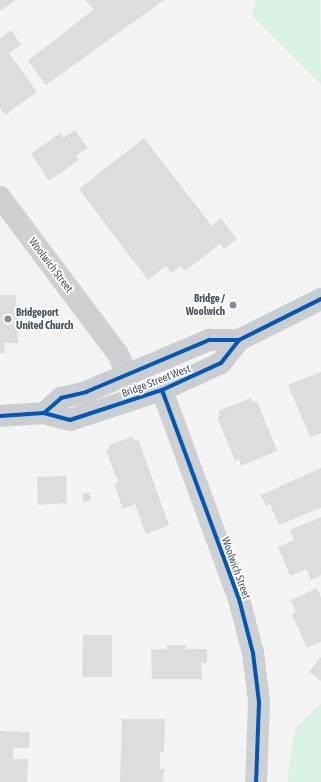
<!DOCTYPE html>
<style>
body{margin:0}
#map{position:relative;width:321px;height:782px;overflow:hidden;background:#f4f4f4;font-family:"Asap Condensed",sans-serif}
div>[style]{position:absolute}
.green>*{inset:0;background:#d9f2e3}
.building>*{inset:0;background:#ddddde}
.minor>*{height:22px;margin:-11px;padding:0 11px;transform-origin:11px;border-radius:11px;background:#ced0d2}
.major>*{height:22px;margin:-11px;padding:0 11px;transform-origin:11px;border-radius:11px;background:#caced1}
.cycleway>*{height:4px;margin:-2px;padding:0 2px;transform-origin:2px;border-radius:2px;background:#0057b8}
.dots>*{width:11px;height:11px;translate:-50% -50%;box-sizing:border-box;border:2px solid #fff;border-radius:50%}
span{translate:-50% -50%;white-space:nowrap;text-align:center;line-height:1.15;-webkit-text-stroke:4px #fff;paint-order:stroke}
.street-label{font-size:11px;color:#4a5661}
.poi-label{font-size:11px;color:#4a5661;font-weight:700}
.right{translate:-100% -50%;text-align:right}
.left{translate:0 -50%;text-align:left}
</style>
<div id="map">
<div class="green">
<i style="clip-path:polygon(256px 0,320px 0,321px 85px,252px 16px)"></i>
<i style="clip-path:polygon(321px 704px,321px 782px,287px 782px,295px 730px)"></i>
</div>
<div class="building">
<i style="clip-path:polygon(0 0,16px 0,0 11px)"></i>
<i style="clip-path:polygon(85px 0,164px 0,46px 85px,28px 61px,94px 9px)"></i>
<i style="clip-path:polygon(11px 30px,21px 45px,9px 53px,37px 92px,5px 115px,0 108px,0 38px)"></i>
<i style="clip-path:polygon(75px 130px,88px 148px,76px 156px,79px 160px,49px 181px,31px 154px,60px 133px,63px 138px)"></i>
<i style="clip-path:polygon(144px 138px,212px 226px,221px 218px,237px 239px,224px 249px,220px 244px,185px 271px,181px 266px,171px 273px,166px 266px,148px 280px,79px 189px)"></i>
<i style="clip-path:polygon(0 295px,16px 295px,18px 343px,4px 343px,5px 353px,0 353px)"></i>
<i style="clip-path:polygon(321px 372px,321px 433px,310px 437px,288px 385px)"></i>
<i style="clip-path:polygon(251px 398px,253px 402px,257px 401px,277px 451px,241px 466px,239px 459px,235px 461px,217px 417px,220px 416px,218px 411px)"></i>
<i style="clip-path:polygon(132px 437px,134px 440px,138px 439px,169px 525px,146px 534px,135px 504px,123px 509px,114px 484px,118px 482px,106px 450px,110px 449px,109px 445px)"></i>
<i style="clip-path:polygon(321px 468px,321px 508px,279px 525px,270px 504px,266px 506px,261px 495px)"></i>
<i style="clip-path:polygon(66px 476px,67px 503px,38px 505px,37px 477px)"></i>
<i style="clip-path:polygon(89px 492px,91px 500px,84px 502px,82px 494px)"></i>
<i style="clip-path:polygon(321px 517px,321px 575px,311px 580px,306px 569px,290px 576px,278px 547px,294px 540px,290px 530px)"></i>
<i style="clip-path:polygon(317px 588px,321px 598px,321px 642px,307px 648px,292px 614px,296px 612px,291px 600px)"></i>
<i style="clip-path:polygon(83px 635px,112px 635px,112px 677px,82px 677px)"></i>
<i style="clip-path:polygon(167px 645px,186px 645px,186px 649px,207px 649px,207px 663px,201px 663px,202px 679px,152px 679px,151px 650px,167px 649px)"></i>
<i style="clip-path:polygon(321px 657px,321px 681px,309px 672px)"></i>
<i style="clip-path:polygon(122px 719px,165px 719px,164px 752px,160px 752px,160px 769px,164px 769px,163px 782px,120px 782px)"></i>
<i style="clip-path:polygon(0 731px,30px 732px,29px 748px,13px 748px,13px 759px,28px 759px,27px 782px,0 782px)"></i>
</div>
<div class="minor">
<i style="left:0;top:197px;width:196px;rotate:53.1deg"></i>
<i style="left:118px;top:354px;width:23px;rotate:67deg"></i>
<i style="left:162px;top:390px;width:223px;rotate:69.8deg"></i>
<i style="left:239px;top:599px;width:56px;rotate:75.5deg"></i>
<i style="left:253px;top:653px;width:49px;rotate:83deg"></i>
<i style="left:259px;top:702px;width:80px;rotate:92.1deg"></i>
</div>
<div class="major">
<i style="left:44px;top:413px;width:23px;rotate:-41deg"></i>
<i style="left:61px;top:398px;width:26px;rotate:-13deg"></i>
<i style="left:86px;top:392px;width:134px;rotate:-22.9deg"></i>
<i style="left:209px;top:340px;width:30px"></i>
<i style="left:0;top:416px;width:44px;rotate:-3.9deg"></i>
<i style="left:44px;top:413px;width:27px;rotate:15deg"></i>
<i style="left:70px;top:420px;width:97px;rotate:-18.1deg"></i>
<i style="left:162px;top:390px;width:65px;rotate:-24.6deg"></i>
<i style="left:221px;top:363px;width:29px;rotate:-52deg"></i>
<i style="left:239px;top:340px;width:92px;rotate:-26.6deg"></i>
</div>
<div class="cycleway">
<i style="left:162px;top:390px;width:223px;rotate:69.8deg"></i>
<i style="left:239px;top:599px;width:56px;rotate:75.5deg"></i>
<i style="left:253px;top:653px;width:49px;rotate:83deg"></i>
<i style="left:259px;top:702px;width:80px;rotate:92.1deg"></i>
<i style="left:44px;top:413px;width:23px;rotate:-41deg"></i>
<i style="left:61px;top:398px;width:26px;rotate:-13deg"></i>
<i style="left:86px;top:392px;width:134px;rotate:-22.9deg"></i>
<i style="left:209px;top:340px;width:30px"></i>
<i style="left:0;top:416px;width:44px;rotate:-3.9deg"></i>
<i style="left:44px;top:413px;width:27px;rotate:15deg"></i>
<i style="left:70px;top:420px;width:97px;rotate:-18.1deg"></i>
<i style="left:162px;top:390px;width:65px;rotate:-24.6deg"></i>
<i style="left:221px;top:363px;width:29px;rotate:-52deg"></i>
<i style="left:239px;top:340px;width:92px;rotate:-26.6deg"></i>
</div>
<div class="dots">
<i style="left:233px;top:305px;background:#868d94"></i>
<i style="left:8px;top:319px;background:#868d94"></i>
</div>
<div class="street-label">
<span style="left:51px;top:265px;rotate:53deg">Woolwich Street</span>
<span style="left:156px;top:381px;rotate:-21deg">Bridge Street West</span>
<span style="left:236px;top:568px;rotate:70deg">Woolwich Street</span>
</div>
<div class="poi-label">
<span class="right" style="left:225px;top:305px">Bridge /<br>Woolwich</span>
<span class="left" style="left:16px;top:319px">Bridgeport<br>United Church</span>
</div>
</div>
